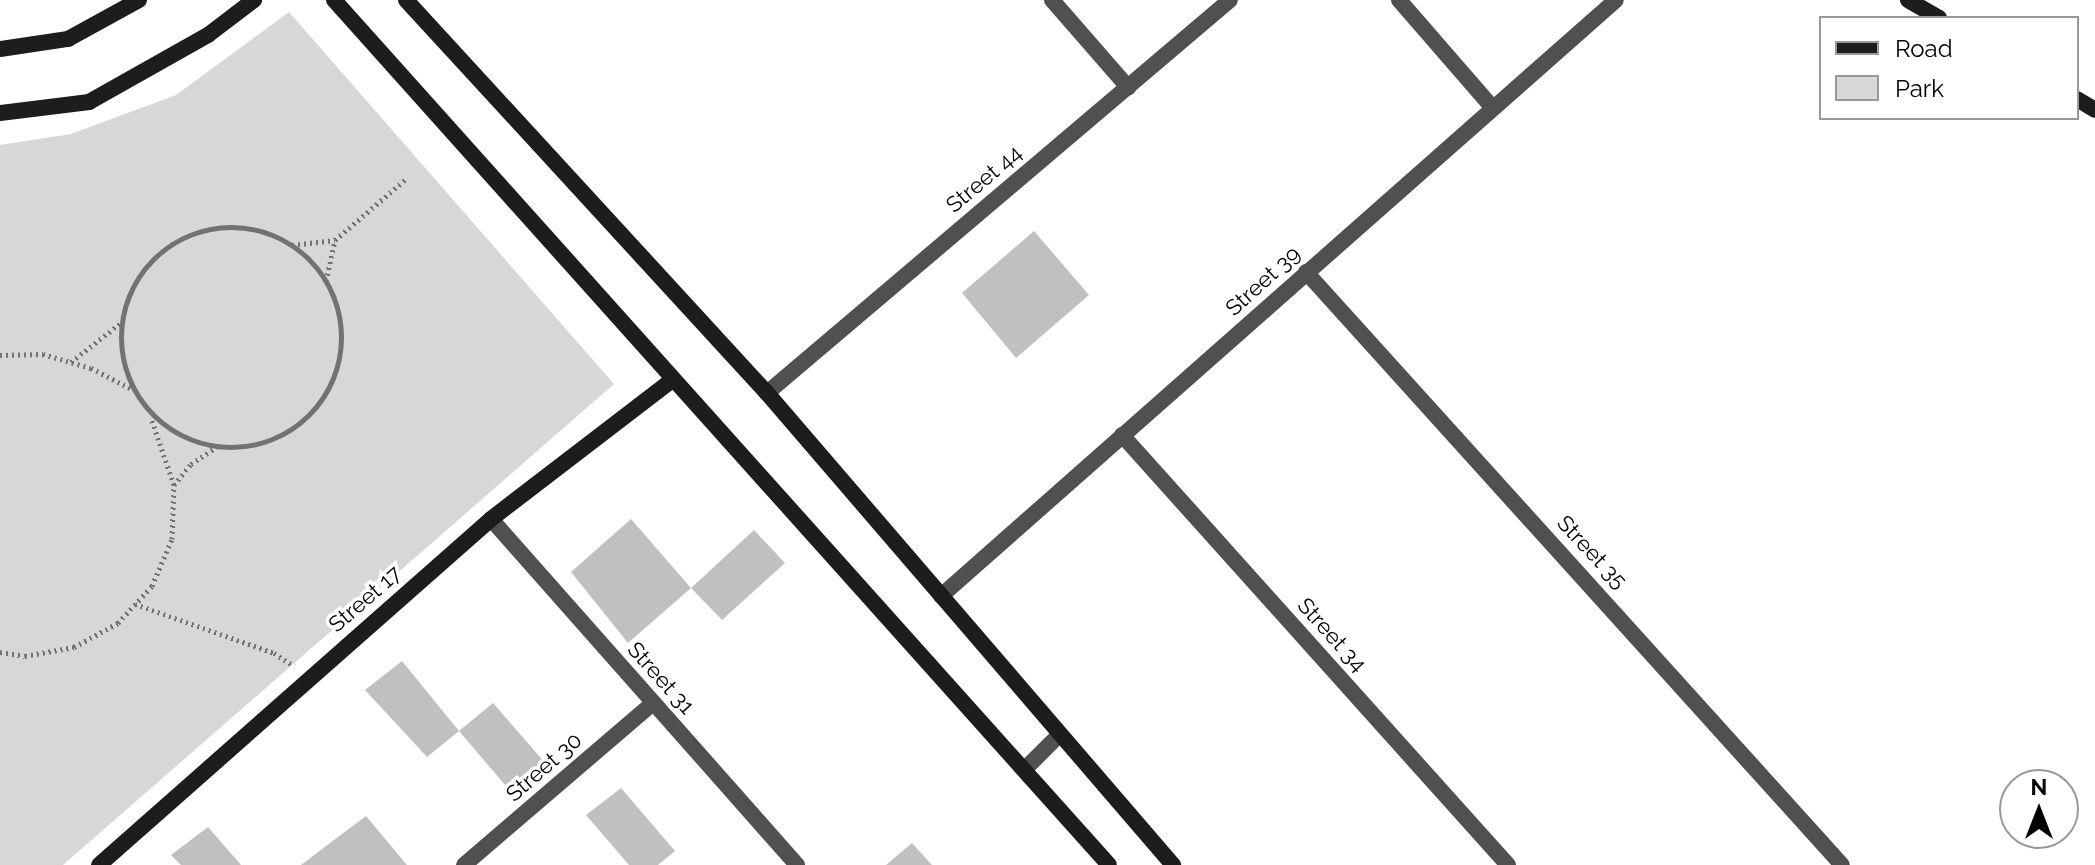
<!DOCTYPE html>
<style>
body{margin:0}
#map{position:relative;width:2095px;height:865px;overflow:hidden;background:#fff;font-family:Raleway,sans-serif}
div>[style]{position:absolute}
.green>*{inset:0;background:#d7d7d7}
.building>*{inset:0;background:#c0c0c0}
.path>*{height:5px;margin-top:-2.5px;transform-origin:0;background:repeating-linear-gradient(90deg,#727272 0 2px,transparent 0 6px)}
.path>.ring{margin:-2.5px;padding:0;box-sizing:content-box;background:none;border:5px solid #727272;border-radius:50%}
.street>*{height:16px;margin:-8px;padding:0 8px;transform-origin:8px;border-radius:8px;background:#505050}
.secondary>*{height:16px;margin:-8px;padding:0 8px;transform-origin:8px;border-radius:8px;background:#1d1d1d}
span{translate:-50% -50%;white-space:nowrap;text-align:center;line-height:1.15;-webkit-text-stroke:7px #fff;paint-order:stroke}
.street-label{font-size:22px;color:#000}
.legend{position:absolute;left:1819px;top:16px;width:260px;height:104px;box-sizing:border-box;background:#fff;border:2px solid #999;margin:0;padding:10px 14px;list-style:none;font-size:24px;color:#000}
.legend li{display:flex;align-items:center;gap:16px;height:40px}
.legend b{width:40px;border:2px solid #999}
.north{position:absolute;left:1999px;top:769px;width:80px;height:80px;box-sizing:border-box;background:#fff;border:2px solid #999;border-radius:50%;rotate:0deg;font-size:22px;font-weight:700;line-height:32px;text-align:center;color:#000}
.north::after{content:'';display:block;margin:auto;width:28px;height:36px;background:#000;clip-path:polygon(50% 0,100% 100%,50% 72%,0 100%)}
</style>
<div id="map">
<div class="green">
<i style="clip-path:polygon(289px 12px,614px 384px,63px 865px,0 865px,0 145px,71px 134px,176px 95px)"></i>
</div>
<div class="building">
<i style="clip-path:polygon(1034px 231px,1089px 295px,1016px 358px,962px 293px)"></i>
<i style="clip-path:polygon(631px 519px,691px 588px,628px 643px,571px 572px)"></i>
<i style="clip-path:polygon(754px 530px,785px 563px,722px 620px,691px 588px)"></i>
<i style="clip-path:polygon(402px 661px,459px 731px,427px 757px,365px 690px)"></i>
<i style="clip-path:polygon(493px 703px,547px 765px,511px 792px,459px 731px)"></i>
<i style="clip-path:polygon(621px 788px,675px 851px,658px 865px,629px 865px,586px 815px)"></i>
<i style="clip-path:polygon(366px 816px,407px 865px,301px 865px,330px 843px)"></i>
<i style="clip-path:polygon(208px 827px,241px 865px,181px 865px,171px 855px)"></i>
<i style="clip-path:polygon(912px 843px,932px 865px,886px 865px)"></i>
</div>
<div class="path">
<i class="ring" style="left:121px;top:227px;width:215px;height:215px"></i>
<i style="left:292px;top:245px;width:43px;rotate:-6.6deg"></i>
<i style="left:335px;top:240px;width:95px;rotate:-40.7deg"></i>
<i style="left:326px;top:281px;width:42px;rotate:-77.6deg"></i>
<i style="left:0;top:355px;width:43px;rotate:-1.3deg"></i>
<i style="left:43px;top:354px;width:50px;rotate:16.3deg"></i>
<i style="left:91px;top:368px;width:46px;rotate:27.1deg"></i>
<i style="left:71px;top:362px;width:65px;rotate:-38.1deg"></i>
<i style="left:174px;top:485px;width:27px;rotate:-51deg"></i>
<i style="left:191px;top:464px;width:32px;rotate:-34deg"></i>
<i style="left:135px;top:604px;width:147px;rotate:19.4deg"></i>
<i style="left:274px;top:653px;width:24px;rotate:33deg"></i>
<i style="left:0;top:652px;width:25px;rotate:9deg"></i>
<i style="left:25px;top:656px;width:50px;rotate:-10.4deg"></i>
<i style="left:74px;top:647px;width:50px;rotate:-28.6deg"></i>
<i style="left:118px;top:623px;width:50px;rotate:-47.4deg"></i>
<i style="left:152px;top:586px;width:51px;rotate:-66.9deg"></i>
<i style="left:172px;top:539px;width:54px;rotate:-87.9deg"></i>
<i style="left:174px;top:485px;width:71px;rotate:-108.9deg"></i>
</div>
<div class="street">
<i style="left:1052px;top:0;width:116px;rotate:48.9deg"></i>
<i style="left:1399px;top:0;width:142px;rotate:49deg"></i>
<i style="left:1306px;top:272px;width:799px;rotate:47.89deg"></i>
<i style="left:767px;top:393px;width:607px;rotate:-40.32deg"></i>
<i style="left:1122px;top:435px;width:578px;rotate:48.09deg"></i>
<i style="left:491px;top:519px;width:462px;rotate:48.5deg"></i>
<i style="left:941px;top:596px;width:900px;rotate:-41.44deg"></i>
<i style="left:1025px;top:769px;width:48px;rotate:-45deg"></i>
<i style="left:464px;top:865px;width:249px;rotate:-40.6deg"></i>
</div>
<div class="secondary">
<i style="left:334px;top:0;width:1161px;rotate:48.14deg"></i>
<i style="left:406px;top:0;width:534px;rotate:47.43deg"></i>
<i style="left:767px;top:393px;width:623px;rotate:49.3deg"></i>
<i style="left:1908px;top:0;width:36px;rotate:30deg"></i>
<i style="left:0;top:49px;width:69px;rotate:-8.4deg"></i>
<i style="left:68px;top:39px;width:81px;rotate:-28.8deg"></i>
<i style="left:2077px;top:99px;width:21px;rotate:31deg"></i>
<i style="left:0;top:113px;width:90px;rotate:-7deg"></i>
<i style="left:89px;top:102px;width:137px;rotate:-29.4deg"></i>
<i style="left:208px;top:35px;width:58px;rotate:-37.3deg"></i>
<i style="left:99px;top:865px;width:523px;rotate:-41.43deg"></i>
<i style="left:491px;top:519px;width:227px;rotate:-37.5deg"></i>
</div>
<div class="street-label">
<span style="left:984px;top:179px;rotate:-40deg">Street 44</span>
<span style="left:1263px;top:281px;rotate:-42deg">Street 39</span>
<span style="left:1592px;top:552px;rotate:47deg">Street 35</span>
<span style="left:365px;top:599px;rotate:-41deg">Street 17</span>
<span style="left:1332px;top:635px;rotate:48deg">Street 34</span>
<span style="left:661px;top:678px;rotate:48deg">Street 31</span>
<span style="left:544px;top:767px;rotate:-41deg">Street 30</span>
</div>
<ul class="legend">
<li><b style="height:10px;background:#1d1d1d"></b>Road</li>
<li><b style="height:22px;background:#d7d7d7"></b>Park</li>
</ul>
<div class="north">N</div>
</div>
